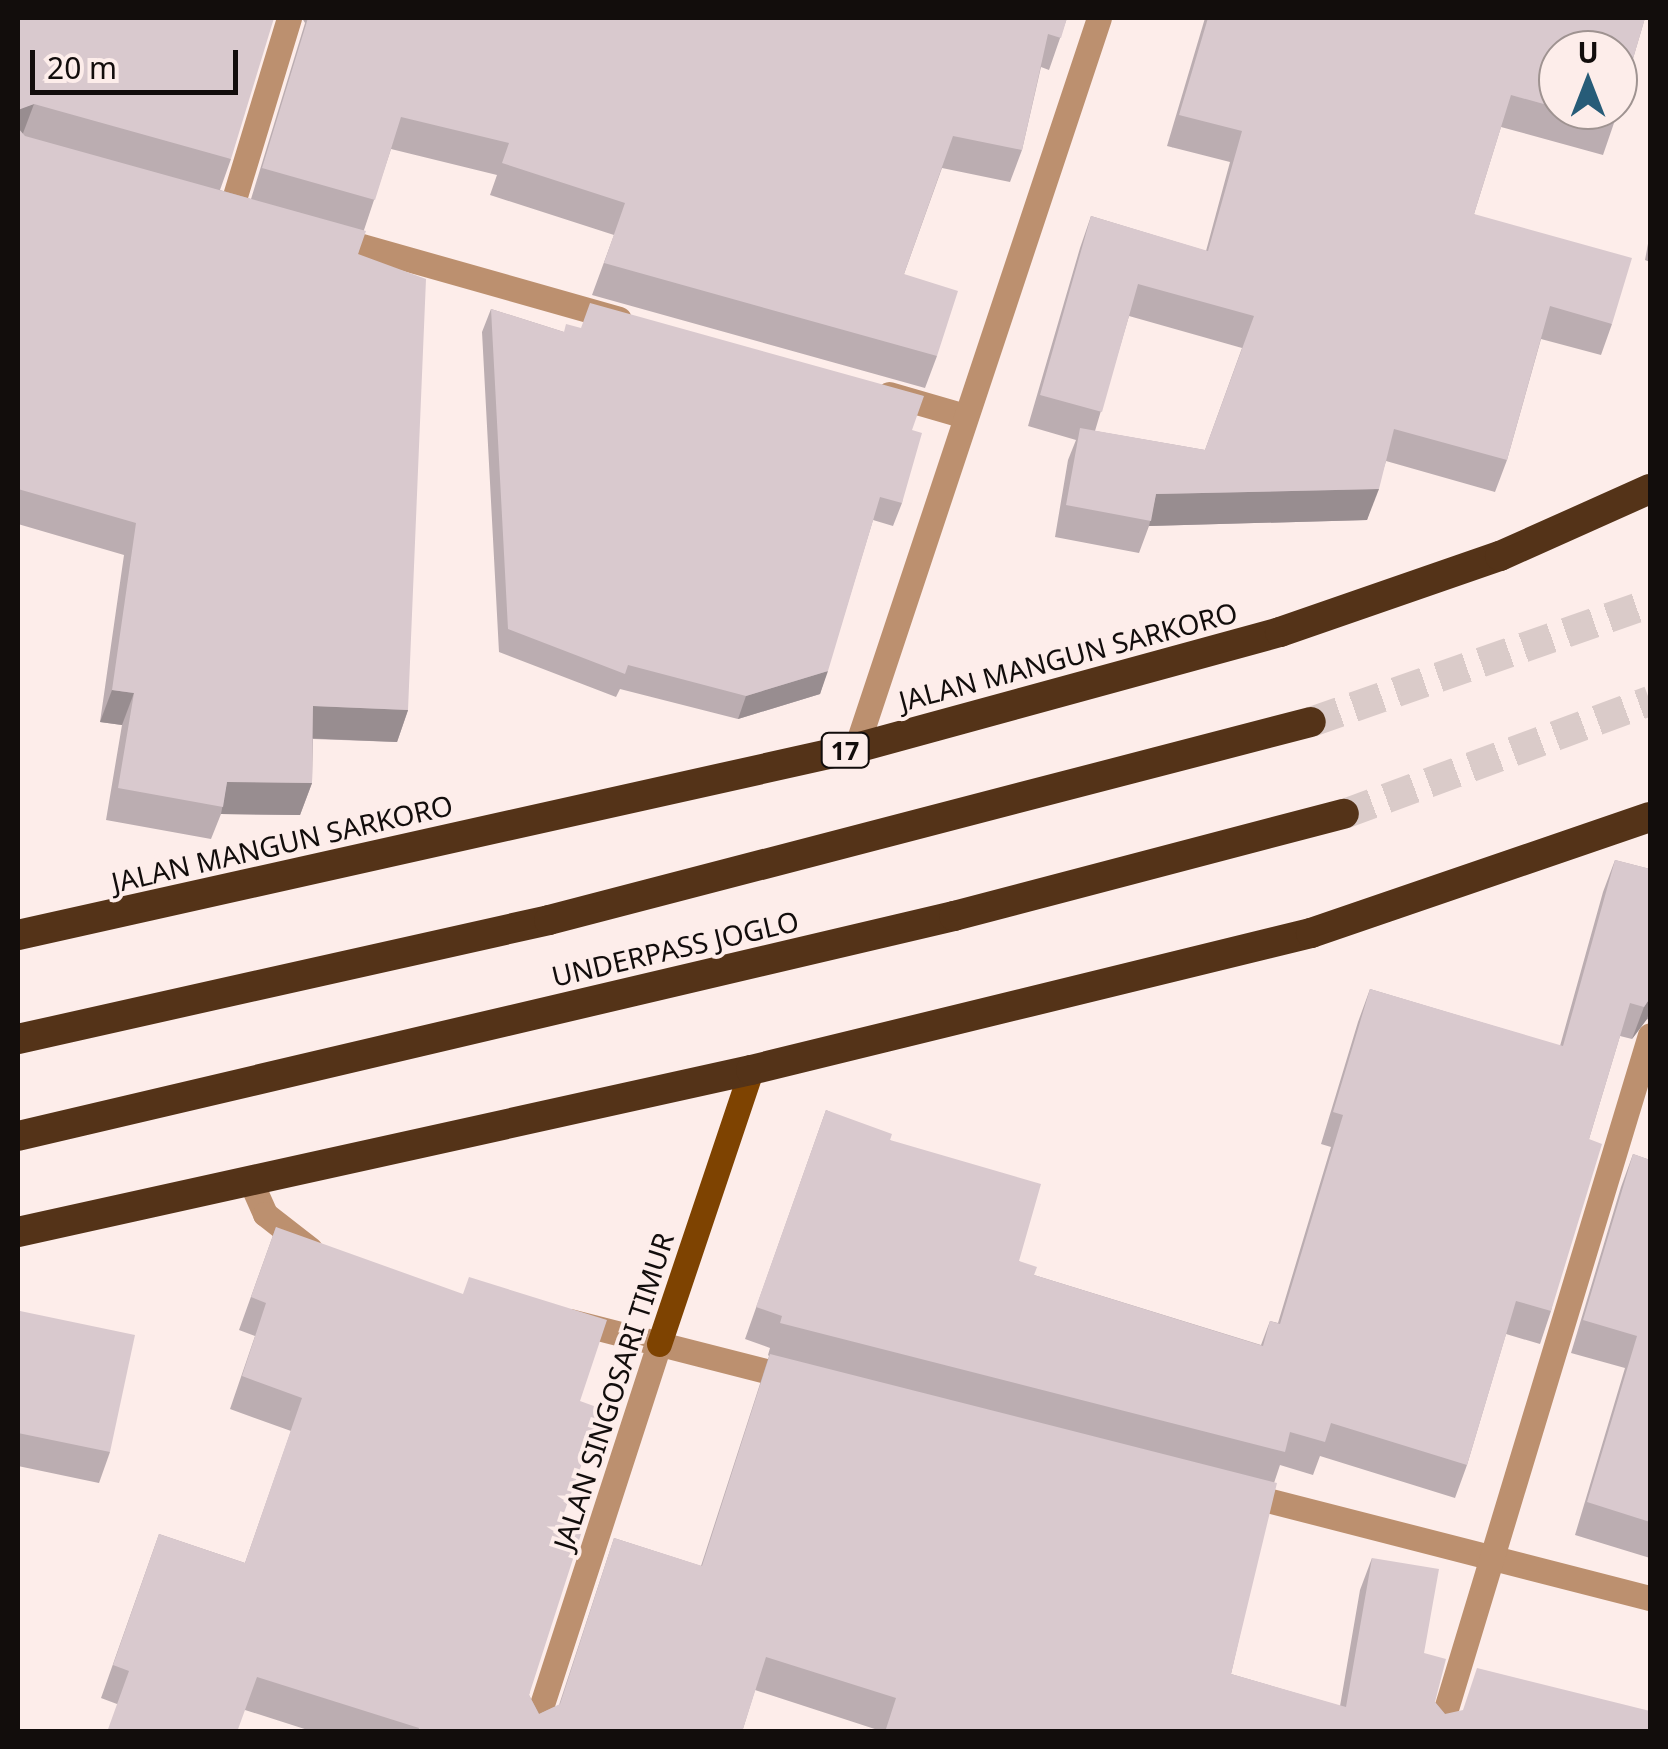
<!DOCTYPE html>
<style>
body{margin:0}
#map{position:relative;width:1668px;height:1749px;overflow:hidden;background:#fdedea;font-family:"Noto Sans",sans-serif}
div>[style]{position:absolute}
.highway-tunnel>*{height:30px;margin-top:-15px;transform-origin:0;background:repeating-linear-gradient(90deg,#dacbc9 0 30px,transparent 0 45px)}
.minor>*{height:25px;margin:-12.5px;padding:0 12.5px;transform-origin:12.5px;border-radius:12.5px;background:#bc906f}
.major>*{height:25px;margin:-12.5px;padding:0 12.5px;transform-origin:12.5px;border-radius:12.5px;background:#7e4301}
.highway>*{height:30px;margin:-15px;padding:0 15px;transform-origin:15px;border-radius:15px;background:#543318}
.wall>*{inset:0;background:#bbadb1}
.shaded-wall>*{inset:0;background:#988d90}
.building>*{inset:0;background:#d9c9ce}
span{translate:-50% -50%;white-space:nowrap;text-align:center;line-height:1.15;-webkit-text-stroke:8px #fdedea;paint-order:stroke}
.shield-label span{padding:2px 8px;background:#fdedea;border:2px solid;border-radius:8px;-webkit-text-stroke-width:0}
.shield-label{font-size:25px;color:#120d0c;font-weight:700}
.street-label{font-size:28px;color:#120d0c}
.frame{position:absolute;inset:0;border:20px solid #120d0c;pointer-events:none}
.north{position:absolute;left:1538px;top:30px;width:100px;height:100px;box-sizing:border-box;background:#fdedea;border:2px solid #9f9391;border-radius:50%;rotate:0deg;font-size:28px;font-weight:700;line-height:40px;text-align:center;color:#120d0c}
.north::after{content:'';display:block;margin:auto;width:35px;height:45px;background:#275c78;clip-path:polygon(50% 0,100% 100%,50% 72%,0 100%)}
.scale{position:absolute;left:30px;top:50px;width:208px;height:45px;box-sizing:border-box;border:5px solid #120d0c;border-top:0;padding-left:12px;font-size:30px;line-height:35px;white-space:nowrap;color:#120d0c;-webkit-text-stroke:8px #fdedea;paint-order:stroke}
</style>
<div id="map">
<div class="highway-tunnel">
<i style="left:1311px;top:722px;width:359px;rotate:-19.3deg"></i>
<i style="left:1344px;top:814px;width:326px;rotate:-20.3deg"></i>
</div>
<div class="minor">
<i style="left:231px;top:209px;width:200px;rotate:-73.1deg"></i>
<i style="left:330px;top:237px;width:300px;rotate:15.8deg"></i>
<i style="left:889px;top:394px;width:79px;rotate:16.1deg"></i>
<i style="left:856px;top:748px;width:769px;rotate:-71.59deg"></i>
<i style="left:250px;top:1180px;width:37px;rotate:66deg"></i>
<i style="left:265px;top:1214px;width:57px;rotate:37.9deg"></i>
<i style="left:570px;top:1321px;width:230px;rotate:14.3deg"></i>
<i style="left:1244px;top:1494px;width:419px;rotate:14.4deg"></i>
<i style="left:533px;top:1732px;width:408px;rotate:-72deg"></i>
<i style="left:1439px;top:1732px;width:728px;rotate:-73.16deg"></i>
</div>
<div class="major">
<i style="left:659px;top:1344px;width:289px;rotate:-71.4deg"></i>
</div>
<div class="highway">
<i style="left:18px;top:935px;width:859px;rotate:-12.58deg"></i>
<i style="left:856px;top:748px;width:440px;rotate:-15.3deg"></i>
<i style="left:1280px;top:632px;width:233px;rotate:-19.1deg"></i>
<i style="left:1500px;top:556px;width:164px;rotate:-24.1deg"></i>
<i style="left:18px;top:1039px;width:544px;rotate:-12.63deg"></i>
<i style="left:549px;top:920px;width:787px;rotate:-14.57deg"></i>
<i style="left:18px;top:1136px;width:962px;rotate:-13.23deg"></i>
<i style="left:954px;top:916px;width:403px;rotate:-14.7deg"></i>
<i style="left:18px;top:1232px;width:751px;rotate:-12.46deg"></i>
<i style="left:751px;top:1070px;width:577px;rotate:-13.75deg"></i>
<i style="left:1311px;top:933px;width:358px;rotate:-18.9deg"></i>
</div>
<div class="wall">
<i style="clip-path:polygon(18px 18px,231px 159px,220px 190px,251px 199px,305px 23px,302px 18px,1067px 18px,1049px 70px,1041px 67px,1022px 150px,1010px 182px,942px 168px,904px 274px,937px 356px,925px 388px,592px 295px,614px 235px,490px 195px,497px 175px,391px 149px,364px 230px,358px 254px,408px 710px,397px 742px,313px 739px,312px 783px,300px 815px,221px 814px,211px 839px,106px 820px,122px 725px,100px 722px,124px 555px,18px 524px)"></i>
<i style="clip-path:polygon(evenodd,1205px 18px,1645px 18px,1614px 123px,1603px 155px,1501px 127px,1474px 214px,1612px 324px,1601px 355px,1541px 339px,1507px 460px,1495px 492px,1386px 461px,1367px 520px,1149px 526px,1139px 553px,1055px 537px,1068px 460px,1076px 440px,1028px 426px,1080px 248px,1091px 216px,1206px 251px,1230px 162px,1167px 146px,1205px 18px,1558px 50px,1618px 110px,1558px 110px,1558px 50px,1205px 18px,1129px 316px,1242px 348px,1205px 450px,1095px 431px,1129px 316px)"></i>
<i style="clip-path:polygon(1650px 233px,1650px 262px,1645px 260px)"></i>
<i style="clip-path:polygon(491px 309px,564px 332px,912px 430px,902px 503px,893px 526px,873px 520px,820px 694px,738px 719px,620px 689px,616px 697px,499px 652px,482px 332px)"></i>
<i style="clip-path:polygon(1615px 860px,1650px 869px,1650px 1020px,1647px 1019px,1632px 1039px,1620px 1036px,1589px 1139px,1551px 1311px,1540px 1344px,1506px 1334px,1467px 1465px,1455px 1498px,1320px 1456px,1313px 1475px,1280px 1465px,1274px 1483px,1231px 1674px,1340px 1706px,1360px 1590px,1372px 1558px,1424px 1653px,1435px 1702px,1445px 1714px,1650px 1732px,884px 1732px,755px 1690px,742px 1732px,314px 1732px,245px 1710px,117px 1704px,101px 1698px,159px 1534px,245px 1563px,291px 1431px,230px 1409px,255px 1336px,239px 1330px,276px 1227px,580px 1401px,561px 1521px,529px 1695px,539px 1714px,559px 1705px,614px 1538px,701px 1566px,769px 1356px,768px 1355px,770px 1348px,745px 1339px,826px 1110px,890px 1140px,1034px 1275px,1261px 1345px,1270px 1321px,1278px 1323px,1331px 1147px,1321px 1144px,1358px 1022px,1370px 989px,1560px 1046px,1603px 892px)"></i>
<i style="clip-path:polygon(1633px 1154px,1650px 1160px,1650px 1558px,1575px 1535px,1625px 1368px,1571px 1353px,1621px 1187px)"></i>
<i style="clip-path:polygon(20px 1311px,110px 1452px,99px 1483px,18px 1466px,18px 1317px)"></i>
</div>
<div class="shaded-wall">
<i style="clip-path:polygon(34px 104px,22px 136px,18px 138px,18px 109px)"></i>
<i style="clip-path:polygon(1379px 489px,1367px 520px,1149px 526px,1156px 494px)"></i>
<i style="clip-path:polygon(828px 671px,820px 694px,738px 719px,746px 696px)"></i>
<i style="clip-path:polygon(112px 690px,134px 693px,122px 725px,100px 722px)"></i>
<i style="clip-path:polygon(313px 706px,408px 710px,397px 742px,302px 738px)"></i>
<i style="clip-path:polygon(227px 782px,312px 783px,300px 815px,221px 814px)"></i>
<i style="clip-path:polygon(1650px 998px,1650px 1010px,1647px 1019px,1632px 1039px,1644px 1007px)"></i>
</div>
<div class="building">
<i style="clip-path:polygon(18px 18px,274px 18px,231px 159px,34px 104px,18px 110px)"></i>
<i style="clip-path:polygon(308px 18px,1067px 18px,1061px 38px,1048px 34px,1022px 150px,953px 136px,904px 274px,958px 291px,937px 356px,604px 263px,625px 203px,502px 163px,509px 143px,401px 117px,375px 200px,262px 168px)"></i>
<i style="clip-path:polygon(1208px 18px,1645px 18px,1614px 123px,1566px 110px,1618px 110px,1618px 50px,1558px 50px,1558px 108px,1511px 95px,1474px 214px,1632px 258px,1612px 324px,1550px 306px,1507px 460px,1394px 429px,1379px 489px,1156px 494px,1151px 521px,1066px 505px,1080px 428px,1205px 450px,1254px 316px,1138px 284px,1102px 412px,1040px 395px,1091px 216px,1208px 251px,1242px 131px,1179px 115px)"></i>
<i style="clip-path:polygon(18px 128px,25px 136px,366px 231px,358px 254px,426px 279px,408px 710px,313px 706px,312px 783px,227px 782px,223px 807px,118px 788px,134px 693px,112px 690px,136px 523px,18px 489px)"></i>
<i style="clip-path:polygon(590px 303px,924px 396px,912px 430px,922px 433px,902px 503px,880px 497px,828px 671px,746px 696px,628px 665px,625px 674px,508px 629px,491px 309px,564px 332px,566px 324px,581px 328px)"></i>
<i style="clip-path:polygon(1615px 860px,1650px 869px,1650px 998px,1644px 1007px,1630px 1003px,1589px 1139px,1602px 1144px,1551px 1311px,1516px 1301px,1467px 1465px,1331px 1423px,1325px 1442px,1290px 1432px,1285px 1452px,780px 1323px,782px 1316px,756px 1307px,826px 1110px,892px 1134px,890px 1140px,1041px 1184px,1019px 1261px,1037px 1267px,1034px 1275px,1263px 1346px,1270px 1321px,1280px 1324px,1343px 1115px,1333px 1112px,1370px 989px,1563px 1046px)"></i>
<i style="clip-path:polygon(1633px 1154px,1650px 1160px,1650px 1522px,1587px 1502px,1637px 1336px,1583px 1320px)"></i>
<i style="clip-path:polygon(276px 1227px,463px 1294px,469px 1277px,607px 1320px,580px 1401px,602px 1409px,561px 1521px,583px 1528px,529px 1695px,539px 1714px,560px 1704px,614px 1538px,702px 1566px,770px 1354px,1277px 1483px,1231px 1674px,1346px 1707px,1372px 1558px,1439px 1569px,1424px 1653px,1446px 1659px,1435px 1702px,1445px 1714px,1463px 1710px,1477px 1668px,1650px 1711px,1650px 1732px,885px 1732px,896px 1698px,766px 1657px,742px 1732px,418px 1732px,419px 1728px,257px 1677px,237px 1732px,107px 1732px,129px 1671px,113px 1665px,159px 1534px,245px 1563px,302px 1398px,242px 1376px,266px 1303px,251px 1297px)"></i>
<i style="clip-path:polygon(20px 1311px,135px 1335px,110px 1452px,18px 1433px,18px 1322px)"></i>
</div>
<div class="shield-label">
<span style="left:845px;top:750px">17</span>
</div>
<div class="street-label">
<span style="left:1068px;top:656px;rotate:-15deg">JALAN MANGUN SARKORO</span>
<span style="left:282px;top:843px;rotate:-13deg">JALAN MANGUN SARKORO</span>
<span style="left:675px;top:948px;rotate:-13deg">UNDERPASS JOGLO</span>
<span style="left:613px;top:1391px;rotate:-72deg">JALAN SINGOSARI TIMUR</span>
</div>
<div class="frame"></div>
<div class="north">U</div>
<div class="scale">20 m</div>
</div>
